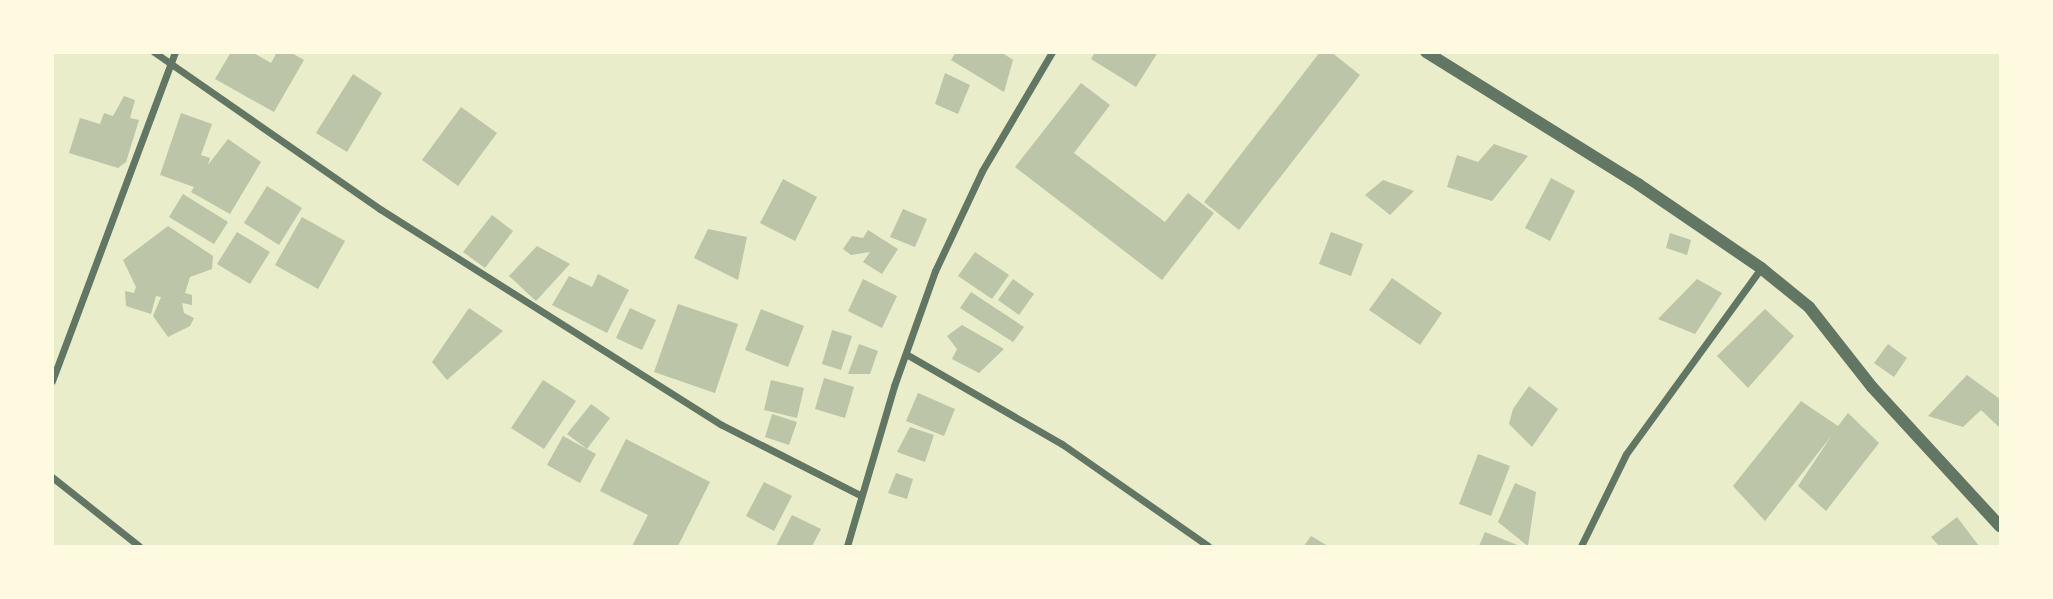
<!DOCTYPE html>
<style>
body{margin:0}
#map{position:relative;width:2053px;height:599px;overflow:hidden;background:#e9edc9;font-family:"Titillium Web",sans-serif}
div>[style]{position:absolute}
.building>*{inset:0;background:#bcc5a7}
.minor>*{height:7px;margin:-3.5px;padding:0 3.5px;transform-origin:3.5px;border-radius:3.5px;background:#617663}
.tertiary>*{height:12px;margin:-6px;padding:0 6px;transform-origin:6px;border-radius:6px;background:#617663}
span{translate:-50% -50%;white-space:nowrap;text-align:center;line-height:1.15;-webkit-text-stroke:7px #fefae0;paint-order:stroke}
.frame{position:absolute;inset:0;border:54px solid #fefae0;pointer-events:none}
</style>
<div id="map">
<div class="building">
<i style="clip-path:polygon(231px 52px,252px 52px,271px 63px,277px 52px,290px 52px,304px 60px,274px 112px,215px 79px)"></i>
<i style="clip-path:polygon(956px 52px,1001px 52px,1013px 60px,1004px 92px,951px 60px)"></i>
<i style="clip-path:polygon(1095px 52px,1158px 52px,1136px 87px,1091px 59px)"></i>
<i style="clip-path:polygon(1320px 52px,1331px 52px,1360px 75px,1239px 230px,1204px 202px)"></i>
<i style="clip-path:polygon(945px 73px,970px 85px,958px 114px,935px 104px)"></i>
<i style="clip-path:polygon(353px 74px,382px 93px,347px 152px,316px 133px)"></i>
<i style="clip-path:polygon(1081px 83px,1110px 105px,1074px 153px,1165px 222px,1188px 193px,1214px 213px,1162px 280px,1015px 167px)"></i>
<i style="clip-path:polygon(124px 96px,135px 100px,130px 118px,139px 120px,126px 162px,118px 168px,69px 153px,80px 118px,100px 124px,104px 113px,113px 116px)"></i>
<i style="clip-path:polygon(461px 107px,497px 133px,458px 186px,422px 160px)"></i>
<i style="clip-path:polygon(181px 113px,212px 124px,201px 155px,210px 158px,208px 165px,228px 139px,261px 162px,230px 214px,191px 192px,194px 187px,160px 175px)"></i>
<i style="clip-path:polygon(1494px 144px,1528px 156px,1492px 201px,1447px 187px,1457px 155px,1478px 162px)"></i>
<i style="clip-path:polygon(1551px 178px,1575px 191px,1550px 241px,1525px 228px)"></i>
<i style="clip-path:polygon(783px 179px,817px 197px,795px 241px,760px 223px)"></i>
<i style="clip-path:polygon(1383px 180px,1414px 191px,1390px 215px,1365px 195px)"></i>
<i style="clip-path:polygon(267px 186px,302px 208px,279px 245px,244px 223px)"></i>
<i style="clip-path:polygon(183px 194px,228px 222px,214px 244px,169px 217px)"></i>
<i style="clip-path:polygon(903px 209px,927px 219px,915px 247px,890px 237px)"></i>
<i style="clip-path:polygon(492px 215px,513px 231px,485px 268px,463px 252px)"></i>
<i style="clip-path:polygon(302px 217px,345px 241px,318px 289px,275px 265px)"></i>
<i style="clip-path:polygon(168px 226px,213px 256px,212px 269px,190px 277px,185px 293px,192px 295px,192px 305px,182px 303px,184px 313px,194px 318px,190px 326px,168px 337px,153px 316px,161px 297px,156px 296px,151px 314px,126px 306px,125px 291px,134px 293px,136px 287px,123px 260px)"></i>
<i style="clip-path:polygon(708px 229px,747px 237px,738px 280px,694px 258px)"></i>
<i style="clip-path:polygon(868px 230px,898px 249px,882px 274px,863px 262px,870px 252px,851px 255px,843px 249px,852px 236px,863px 238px)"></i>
<i style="clip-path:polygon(237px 232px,270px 252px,250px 284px,217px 264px)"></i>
<i style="clip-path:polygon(1331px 232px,1363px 244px,1351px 276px,1319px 264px)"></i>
<i style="clip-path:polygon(1670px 233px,1691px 240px,1687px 255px,1666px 248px)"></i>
<i style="clip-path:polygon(537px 246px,570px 264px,536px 301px,509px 276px)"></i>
<i style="clip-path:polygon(975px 252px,1009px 275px,992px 299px,958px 276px)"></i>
<i style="clip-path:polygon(598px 274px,629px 290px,607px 333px,552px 305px,569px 276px,592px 287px)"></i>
<i style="clip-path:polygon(1392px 278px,1442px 313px,1420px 345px,1369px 310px)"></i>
<i style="clip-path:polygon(863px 279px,897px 296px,882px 328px,848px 311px)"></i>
<i style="clip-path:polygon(1013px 279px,1034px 294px,1019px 315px,998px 300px)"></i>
<i style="clip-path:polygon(1697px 279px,1722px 293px,1695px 334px,1658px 319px)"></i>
<i style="clip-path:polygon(971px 292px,1024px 327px,1013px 342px,960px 308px)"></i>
<i style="clip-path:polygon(678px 304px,738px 324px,715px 393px,654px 372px)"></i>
<i style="clip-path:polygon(469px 308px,503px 331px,447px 380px,432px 362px)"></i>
<i style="clip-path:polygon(630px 308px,656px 320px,642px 350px,616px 338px)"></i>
<i style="clip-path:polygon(761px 309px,804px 326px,788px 367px,745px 350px)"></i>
<i style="clip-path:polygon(1765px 309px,1794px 336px,1748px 388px,1717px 356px)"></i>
<i style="clip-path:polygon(962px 325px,1004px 349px,979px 373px,952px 359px,957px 349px,947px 336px)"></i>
<i style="clip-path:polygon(832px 330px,852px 336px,841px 370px,822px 364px)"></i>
<i style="clip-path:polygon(859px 344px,878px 351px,870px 374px,848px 374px)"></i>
<i style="clip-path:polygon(1888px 344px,1907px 358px,1894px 377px,1874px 363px)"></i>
<i style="clip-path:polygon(1967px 375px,2000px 399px,2000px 428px,1981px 410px,1963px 427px,1928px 416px)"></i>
<i style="clip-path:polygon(824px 378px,854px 387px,845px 418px,815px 409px)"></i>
<i style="clip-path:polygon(543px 380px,576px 401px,544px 449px,511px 428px)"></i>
<i style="clip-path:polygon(771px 380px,804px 388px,797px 418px,764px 410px)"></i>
<i style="clip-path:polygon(1529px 386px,1558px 409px,1532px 447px,1509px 424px,1513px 409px)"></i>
<i style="clip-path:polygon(918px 393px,955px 409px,944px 436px,906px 421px)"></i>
<i style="clip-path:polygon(1801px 401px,1838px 426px,1848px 413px,1879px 443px,1826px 511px,1798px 486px,1832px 435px,1765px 521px,1733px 486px)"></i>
<i style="clip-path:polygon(591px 404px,610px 418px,587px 449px,567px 434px)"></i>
<i style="clip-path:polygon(772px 414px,797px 422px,789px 445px,765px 437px)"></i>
<i style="clip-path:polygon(910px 427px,934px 435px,925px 462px,897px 452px)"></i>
<i style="clip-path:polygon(563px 436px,596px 454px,580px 483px,547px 465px)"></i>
<i style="clip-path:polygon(626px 439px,710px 482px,678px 546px,632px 546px,648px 515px,600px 491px)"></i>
<i style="clip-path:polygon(1478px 454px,1510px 466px,1491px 516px,1459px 504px)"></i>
<i style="clip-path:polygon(896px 473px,913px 479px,907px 499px,888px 493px)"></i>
<i style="clip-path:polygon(764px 482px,792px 496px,774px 531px,746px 516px)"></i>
<i style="clip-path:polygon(1515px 483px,1536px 492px,1528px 546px,1498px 522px)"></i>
<i style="clip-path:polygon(792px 515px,821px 529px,812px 546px,776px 546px)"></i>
<i style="clip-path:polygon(1957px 517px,1979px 546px,1939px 546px,1931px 537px)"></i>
<i style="clip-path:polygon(1485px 532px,1520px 546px,1479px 546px)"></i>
<i style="clip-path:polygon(1311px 536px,1328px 546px,1304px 546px)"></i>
</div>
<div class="minor">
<i style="left:154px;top:52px;width:275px;rotate:34.8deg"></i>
<i style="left:380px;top:209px;width:404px;rotate:32.3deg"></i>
<i style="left:722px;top:425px;width:155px;rotate:26.9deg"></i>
<i style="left:906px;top:354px;width:180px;rotate:30deg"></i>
<i style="left:1062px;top:444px;width:178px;rotate:34.9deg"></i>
<i style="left:52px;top:381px;width:351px;rotate:-69.5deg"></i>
<i style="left:52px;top:477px;width:111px;rotate:38.4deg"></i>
<i style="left:847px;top:546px;width:167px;rotate:-73.6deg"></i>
<i style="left:894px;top:386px;width:122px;rotate:-70.4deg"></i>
<i style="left:935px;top:271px;width:110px;rotate:-64.8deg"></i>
<i style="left:982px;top:171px;width:138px;rotate:-59.5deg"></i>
<i style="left:1581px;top:546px;width:102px;rotate:-63.9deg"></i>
<i style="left:1626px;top:454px;width:230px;rotate:-54deg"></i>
</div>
<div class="tertiary">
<i style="left:1426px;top:52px;width:250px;rotate:31.9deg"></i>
<i style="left:1638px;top:184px;width:149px;rotate:34.3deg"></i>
<i style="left:1761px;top:268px;width:62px;rotate:39.1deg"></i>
<i style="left:1809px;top:307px;width:102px;rotate:51.8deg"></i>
<i style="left:1872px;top:387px;width:189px;rotate:47.4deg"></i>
</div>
<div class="frame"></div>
</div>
